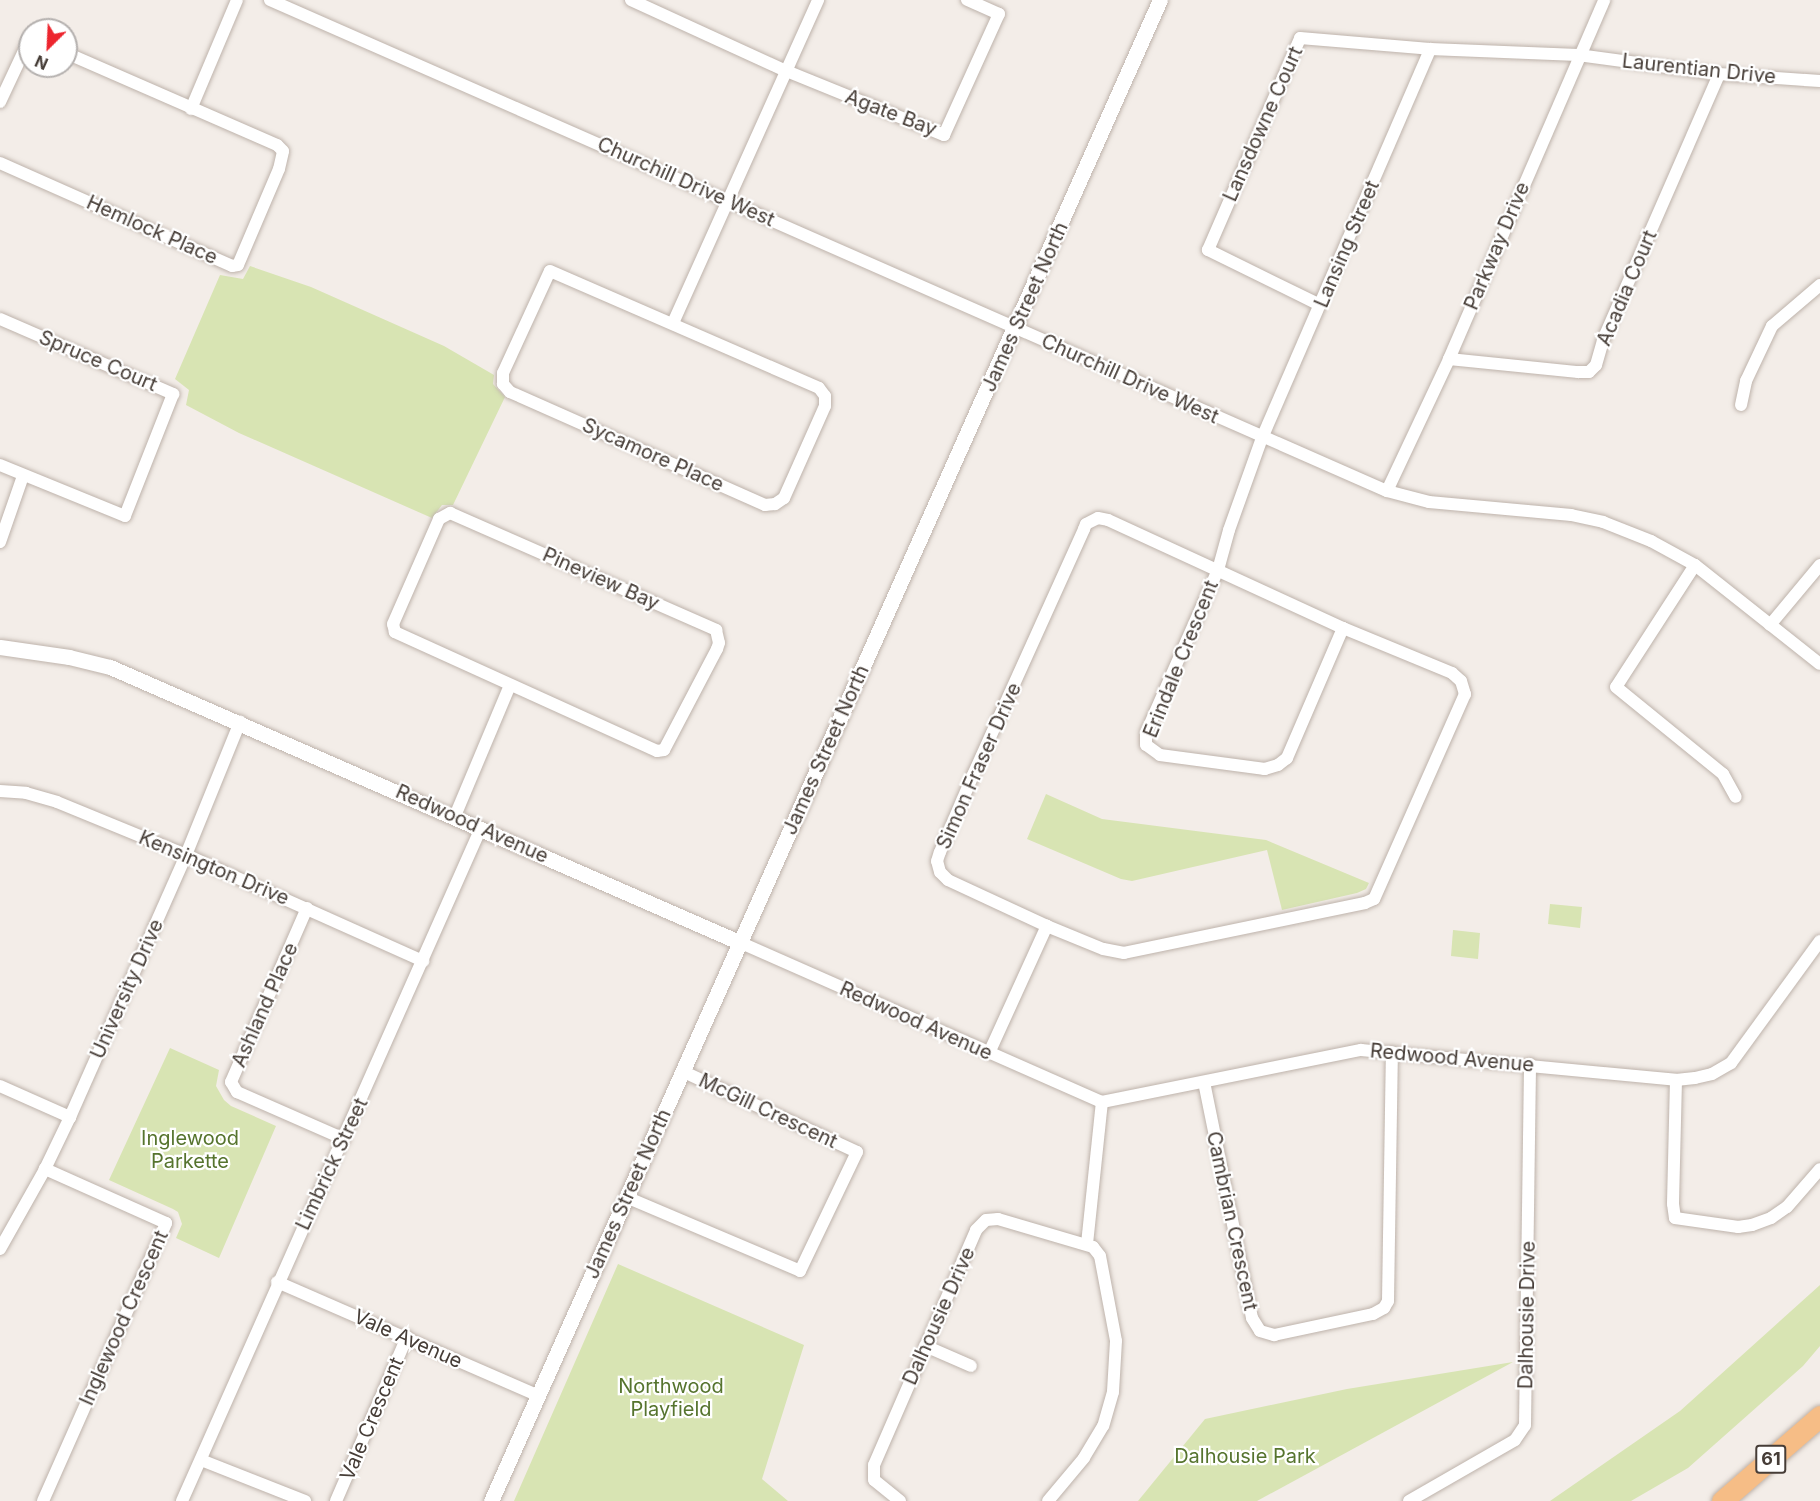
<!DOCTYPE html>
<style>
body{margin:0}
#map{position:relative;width:1820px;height:1501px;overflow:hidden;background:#f3ede8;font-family:Inter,sans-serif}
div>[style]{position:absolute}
.green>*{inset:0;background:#d8e4b3}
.roads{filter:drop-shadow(0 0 2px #beb3ab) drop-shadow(0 0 2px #beb3ab)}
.minor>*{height:12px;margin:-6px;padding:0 6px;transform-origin:6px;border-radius:6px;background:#fff}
.tertiary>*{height:15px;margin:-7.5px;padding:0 7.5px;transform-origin:7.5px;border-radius:7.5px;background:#fff}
.trunk>*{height:21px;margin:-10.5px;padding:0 10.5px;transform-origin:10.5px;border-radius:10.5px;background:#f6bd86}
span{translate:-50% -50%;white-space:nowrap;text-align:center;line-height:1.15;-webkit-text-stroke:4.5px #fff;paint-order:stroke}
.shield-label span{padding:2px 4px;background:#fff;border:2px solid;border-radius:4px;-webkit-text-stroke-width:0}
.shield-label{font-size:18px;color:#463d37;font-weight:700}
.street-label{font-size:20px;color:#463d37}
.park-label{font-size:20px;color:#56742e}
.north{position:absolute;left:18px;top:18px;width:60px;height:60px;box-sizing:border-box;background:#fff;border:2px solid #b5b1af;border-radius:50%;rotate:204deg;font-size:16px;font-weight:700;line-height:24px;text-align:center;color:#463d37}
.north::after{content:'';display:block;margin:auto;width:21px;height:27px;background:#ed252e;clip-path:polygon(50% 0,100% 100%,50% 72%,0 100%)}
</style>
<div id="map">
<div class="green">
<i style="clip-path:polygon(250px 266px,311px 287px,444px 346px,494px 375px,493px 384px,505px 397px,453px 505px,442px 505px,432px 518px,239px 433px,186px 405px,189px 390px,175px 379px,220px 275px,243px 279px)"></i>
<i style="clip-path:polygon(1046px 794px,1102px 819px,1266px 840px,1369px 883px,1366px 889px,1357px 893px,1282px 910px,1267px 850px,1132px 881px,1121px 879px,1027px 839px)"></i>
<i style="clip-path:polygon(1550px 904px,1582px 907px,1580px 928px,1548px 924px)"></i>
<i style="clip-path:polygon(1453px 930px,1480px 933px,1478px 959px,1451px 956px)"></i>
<i style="clip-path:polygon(170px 1048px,219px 1070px,216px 1086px,224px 1100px,231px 1106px,276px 1126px,219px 1258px,176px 1238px,182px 1224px,178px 1212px,173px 1209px,109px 1180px)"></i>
<i style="clip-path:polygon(618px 1264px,804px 1345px,762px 1479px,788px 1501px,514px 1501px)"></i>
<i style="clip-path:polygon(1820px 1285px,1820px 1346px,1803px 1366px,1688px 1468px,1631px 1501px,1550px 1501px,1680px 1411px)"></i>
<i style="clip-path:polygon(1513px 1362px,1257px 1501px,1138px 1501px,1205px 1419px,1347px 1389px)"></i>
</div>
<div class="roads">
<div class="minor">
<i style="left:270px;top:0;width:1220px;rotate:23.73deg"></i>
<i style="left:1387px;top:491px;width:43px;rotate:14.7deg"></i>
<i style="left:1429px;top:502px;width:143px;rotate:5.2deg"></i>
<i style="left:1571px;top:515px;width:33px;rotate:12deg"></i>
<i style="left:1603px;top:522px;width:52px;rotate:21.6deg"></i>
<i style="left:1651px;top:541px;width:50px;rotate:28.6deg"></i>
<i style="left:1695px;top:565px;width:159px;rotate:38.4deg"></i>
<i style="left:631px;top:0;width:168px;rotate:24.6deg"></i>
<i style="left:784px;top:70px;width:173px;rotate:22.1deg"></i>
<i style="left:944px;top:135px;width:133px;rotate:-65.6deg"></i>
<i style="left:999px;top:14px;width:35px;rotate:-156deg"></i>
<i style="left:0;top:102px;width:71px;rotate:-64.9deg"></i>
<i style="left:191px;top:109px;width:118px;rotate:-67.1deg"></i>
<i style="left:0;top:163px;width:254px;rotate:23.9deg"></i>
<i style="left:232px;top:266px;width:6px;rotate:-9deg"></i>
<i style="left:238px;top:265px;width:104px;rotate:-66.9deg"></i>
<i style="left:279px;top:169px;width:18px;rotate:-77deg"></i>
<i style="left:283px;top:151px;width:8px;rotate:-135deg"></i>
<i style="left:277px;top:145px;width:230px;rotate:-156.4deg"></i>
<i style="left:550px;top:271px;width:293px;rotate:23.5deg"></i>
<i style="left:819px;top:388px;width:10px;rotate:53deg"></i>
<i style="left:825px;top:396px;width:10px;rotate:90deg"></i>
<i style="left:825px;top:406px;width:101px;rotate:114deg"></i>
<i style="left:784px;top:498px;width:11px;rotate:146deg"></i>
<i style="left:775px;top:504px;width:10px;rotate:174deg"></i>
<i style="left:765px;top:505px;width:279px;rotate:-156.1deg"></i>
<i style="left:510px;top:392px;width:11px;rotate:-131deg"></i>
<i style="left:503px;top:384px;width:11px;rotate:-90deg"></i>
<i style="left:503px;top:373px;width:112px;rotate:-65.3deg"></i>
<i style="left:1320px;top:305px;width:125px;rotate:-153.8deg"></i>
<i style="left:1208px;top:250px;width:231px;rotate:-66.5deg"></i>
<i style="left:1300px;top:38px;width:130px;rotate:4.8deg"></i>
<i style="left:1430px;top:49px;width:148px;rotate:2.3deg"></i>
<i style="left:1578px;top:55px;width:142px;rotate:7.7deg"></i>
<i style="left:1719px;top:74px;width:101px;rotate:4deg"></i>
<i style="left:0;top:319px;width:189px;rotate:23.4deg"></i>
<i style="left:173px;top:394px;width:131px;rotate:111.5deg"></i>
<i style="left:125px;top:516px;width:135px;rotate:-157.8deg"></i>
<i style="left:673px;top:323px;width:354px;rotate:-65.8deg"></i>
<i style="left:1449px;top:359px;width:130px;rotate:5.8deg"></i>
<i style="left:1578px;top:372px;width:11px"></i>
<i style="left:1589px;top:372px;width:10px;rotate:-45deg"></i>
<i style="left:1596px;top:365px;width:26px;rotate:-74deg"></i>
<i style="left:1603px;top:340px;width:290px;rotate:-66.4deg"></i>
<i style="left:1741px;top:405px;width:25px;rotate:-78deg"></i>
<i style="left:1746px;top:381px;width:61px;rotate:-64.7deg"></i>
<i style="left:1772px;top:326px;width:63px;rotate:-40.5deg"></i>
<i style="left:1387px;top:491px;width:146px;rotate:-64.8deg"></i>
<i style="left:1449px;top:359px;width:391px;rotate:-66.6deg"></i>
<i style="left:450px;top:513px;width:291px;rotate:23.7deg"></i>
<i style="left:716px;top:630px;width:13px;rotate:77deg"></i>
<i style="left:719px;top:643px;width:6px;rotate:108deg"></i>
<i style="left:717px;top:649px;width:114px;rotate:117.7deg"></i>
<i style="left:664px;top:750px;width:7px;rotate:172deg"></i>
<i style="left:657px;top:751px;width:288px;rotate:-155.6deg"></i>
<i style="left:395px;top:632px;width:8px;rotate:-104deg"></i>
<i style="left:393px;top:624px;width:115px;rotate:-66.3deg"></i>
<i style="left:439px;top:519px;width:13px;rotate:-29deg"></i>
<i style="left:1098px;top:518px;width:10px;rotate:11deg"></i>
<i style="left:1108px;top:520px;width:259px;rotate:24.7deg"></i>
<i style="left:1343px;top:628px;width:118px;rotate:22.4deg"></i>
<i style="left:1452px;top:673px;width:12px;rotate:42deg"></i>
<i style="left:1461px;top:681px;width:14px;rotate:73deg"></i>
<i style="left:1465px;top:694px;width:224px;rotate:113.9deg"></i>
<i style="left:1374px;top:899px;width:10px;rotate:156deg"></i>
<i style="left:1365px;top:903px;width:246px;rotate:168.3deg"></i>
<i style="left:1124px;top:953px;width:21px;rotate:-169deg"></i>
<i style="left:1103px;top:949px;width:61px;rotate:-157.7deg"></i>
<i style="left:1047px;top:926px;width:109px;rotate:-155.1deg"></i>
<i style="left:948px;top:880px;width:11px;rotate:-135deg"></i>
<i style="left:940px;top:872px;width:11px;rotate:-105deg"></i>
<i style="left:937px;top:861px;width:9px;rotate:-72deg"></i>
<i style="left:940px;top:852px;width:84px;rotate:-66.8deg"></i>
<i style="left:973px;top:775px;width:270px;rotate:-65.7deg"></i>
<i style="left:1084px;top:529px;width:5px;rotate:-68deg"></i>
<i style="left:1086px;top:524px;width:13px;rotate:-27deg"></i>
<i style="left:0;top:542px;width:70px;rotate:-70.8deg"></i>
<i style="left:1695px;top:565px;width:145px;rotate:122.9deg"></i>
<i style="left:1616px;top:687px;width:138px;rotate:39.1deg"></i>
<i style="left:1723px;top:774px;width:26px;rotate:61deg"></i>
<i style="left:1770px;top:625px;width:78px;rotate:-50.2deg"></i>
<i style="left:1343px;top:628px;width:142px;rotate:113.3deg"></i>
<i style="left:1287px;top:758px;width:11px;rotate:142deg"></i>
<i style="left:1278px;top:765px;width:14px;rotate:163deg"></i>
<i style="left:1265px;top:769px;width:106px;rotate:-172.4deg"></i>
<i style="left:1160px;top:755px;width:17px;rotate:-144deg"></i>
<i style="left:1146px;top:745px;width:12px;rotate:-90deg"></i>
<i style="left:1146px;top:733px;width:178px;rotate:-66.2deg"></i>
<i style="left:1218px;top:570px;width:41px;rotate:-74.6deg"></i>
<i style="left:1229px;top:530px;width:98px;rotate:-70.3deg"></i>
<i style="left:1262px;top:438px;width:424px;rotate:-66.6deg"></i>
<i style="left:0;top:791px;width:26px;rotate:4deg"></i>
<i style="left:26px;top:793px;width:32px;rotate:16deg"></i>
<i style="left:57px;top:802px;width:139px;rotate:22.3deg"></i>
<i style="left:186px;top:855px;width:260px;rotate:24.1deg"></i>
<i style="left:455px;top:816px;width:142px;rotate:-67.2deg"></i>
<i style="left:307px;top:908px;width:190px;rotate:113.6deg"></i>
<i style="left:231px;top:1082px;width:12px;rotate:59deg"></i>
<i style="left:237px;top:1092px;width:117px;rotate:23.7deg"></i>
<i style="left:739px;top:942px;width:397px;rotate:23.8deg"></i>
<i style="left:1102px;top:1102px;width:264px;rotate:-11.4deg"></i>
<i style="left:1361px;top:1050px;width:316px;rotate:5.4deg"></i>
<i style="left:1676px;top:1080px;width:19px;rotate:-6deg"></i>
<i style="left:1695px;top:1078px;width:17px;rotate:-13deg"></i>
<i style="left:1712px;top:1074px;width:22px;rotate:-30deg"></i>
<i style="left:1731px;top:1063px;width:151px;rotate:-53.9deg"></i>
<i style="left:989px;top:1053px;width:140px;rotate:-65.5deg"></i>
<i style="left:1676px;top:1080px;width:124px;rotate:91.4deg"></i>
<i style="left:1673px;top:1204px;width:14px;rotate:82deg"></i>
<i style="left:1675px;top:1218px;width:64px;rotate:8.1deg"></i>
<i style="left:1738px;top:1227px;width:14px;rotate:-8deg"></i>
<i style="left:1752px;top:1225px;width:20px;rotate:-20deg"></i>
<i style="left:1771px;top:1218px;width:19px;rotate:-35deg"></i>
<i style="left:1787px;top:1207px;width:50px;rotate:-49deg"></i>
<i style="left:1204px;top:1082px;width:241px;rotate:78.5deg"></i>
<i style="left:1252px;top:1318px;width:15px;rotate:58deg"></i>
<i style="left:1260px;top:1331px;width:15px;rotate:16deg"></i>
<i style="left:1274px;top:1335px;width:101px;rotate:-12deg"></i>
<i style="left:1373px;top:1314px;width:13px;rotate:-29deg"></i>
<i style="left:1384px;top:1308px;width:8px;rotate:-60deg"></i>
<i style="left:1388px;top:1301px;width:249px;rotate:-89.1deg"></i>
<i style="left:0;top:1086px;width:77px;rotate:23.9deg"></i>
<i style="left:626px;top:1197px;width:189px;rotate:23deg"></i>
<i style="left:800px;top:1271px;width:132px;rotate:-64.4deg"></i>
<i style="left:857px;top:1152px;width:193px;rotate:-155.2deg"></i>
<i style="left:1087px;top:1244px;width:143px;rotate:-84deg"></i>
<i style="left:0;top:1249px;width:92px;rotate:-60.6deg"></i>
<i style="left:45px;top:1169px;width:58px;rotate:-64.3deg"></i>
<i style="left:70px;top:1117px;width:287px;rotate:-66.1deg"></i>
<i style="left:186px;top:855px;width:144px;rotate:-67.9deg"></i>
<i style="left:277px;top:1282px;width:286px;rotate:23.5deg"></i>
<i style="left:925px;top:1346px;width:50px;rotate:23.5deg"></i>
<i style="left:201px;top:1460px;width:112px;rotate:21.5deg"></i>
<i style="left:43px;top:1501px;width:304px;rotate:-66.1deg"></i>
<i style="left:166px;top:1223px;width:133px;rotate:-155.9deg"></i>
<i style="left:182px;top:1501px;width:736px;rotate:-66.05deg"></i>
<i style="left:336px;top:1501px;width:179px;rotate:-66.6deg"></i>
<i style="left:900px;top:1501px;width:33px;rotate:-141deg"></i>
<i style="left:874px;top:1480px;width:15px;rotate:-90deg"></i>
<i style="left:874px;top:1465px;width:256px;rotate:-66.5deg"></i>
<i style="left:976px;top:1230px;width:14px;rotate:-45deg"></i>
<i style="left:986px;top:1220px;width:12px;rotate:-5deg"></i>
<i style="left:998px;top:1219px;width:99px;rotate:16.4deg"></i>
<i style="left:1093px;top:1247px;width:11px;rotate:52deg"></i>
<i style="left:1100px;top:1256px;width:86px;rotate:79.3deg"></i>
<i style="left:1116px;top:1341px;width:51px;rotate:93.4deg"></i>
<i style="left:1113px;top:1392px;width:35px;rotate:106deg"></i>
<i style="left:1103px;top:1426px;width:37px;rotate:121deg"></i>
<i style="left:1084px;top:1458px;width:56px;rotate:129.9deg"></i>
<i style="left:1409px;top:1501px;width:122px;rotate:-29.9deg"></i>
<i style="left:1515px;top:1440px;width:18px;rotate:-56deg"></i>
<i style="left:1525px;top:1425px;width:361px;rotate:-89.2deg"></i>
</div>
<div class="tertiary">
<i style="left:0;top:647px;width:70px;rotate:8.2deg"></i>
<i style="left:69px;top:657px;width:42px;rotate:13.7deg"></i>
<i style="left:110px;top:667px;width:686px;rotate:23.62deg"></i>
<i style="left:491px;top:1501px;width:1643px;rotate:-65.98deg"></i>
</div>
<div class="trunk">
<i style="left:1722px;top:1501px;width:130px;rotate:-40.9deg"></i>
</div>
</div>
<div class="shield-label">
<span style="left:1771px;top:1459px">61</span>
</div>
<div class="street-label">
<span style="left:1699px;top:69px;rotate:6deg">Laurentian Drive</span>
<span style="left:891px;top:113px;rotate:21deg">Agate Bay</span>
<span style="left:1263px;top:124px;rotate:-66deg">Lansdowne Court</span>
<span style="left:686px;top:182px;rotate:24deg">Churchill Drive West</span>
<span style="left:152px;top:230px;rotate:24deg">Hemlock Place</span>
<span style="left:1347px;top:244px;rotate:-67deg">Lansing Street</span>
<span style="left:1497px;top:246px;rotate:-67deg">Parkway Drive</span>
<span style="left:1627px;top:288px;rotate:-67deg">Acadia Court</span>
<span style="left:1025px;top:307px;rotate:-66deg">James Street North</span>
<span style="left:98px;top:361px;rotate:23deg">Spruce Court</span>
<span style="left:1130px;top:379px;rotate:24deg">Churchill Drive West</span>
<span style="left:653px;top:455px;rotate:24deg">Sycamore Place</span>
<span style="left:601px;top:579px;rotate:24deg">Pineview Bay</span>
<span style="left:1181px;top:659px;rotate:-68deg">Erindale Crescent</span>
<span style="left:826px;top:750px;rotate:-66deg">James Street North</span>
<span style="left:979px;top:766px;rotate:-66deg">Simon Fraser Drive</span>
<span style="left:472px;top:824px;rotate:24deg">Redwood Avenue</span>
<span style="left:214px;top:868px;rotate:23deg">Kensington Drive</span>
<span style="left:127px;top:989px;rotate:-66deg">University Drive</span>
<span style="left:265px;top:1005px;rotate:-66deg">Ashland Place</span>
<span style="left:916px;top:1021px;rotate:24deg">Redwood Avenue</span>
<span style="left:1452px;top:1058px;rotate:5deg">Redwood Avenue</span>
<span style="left:768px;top:1111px;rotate:25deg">McGill Crescent</span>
<span style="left:332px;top:1164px;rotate:-65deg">Limbrick Street</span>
<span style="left:628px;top:1194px;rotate:-66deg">James Street North</span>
<span style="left:1232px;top:1221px;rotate:78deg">Cambrian Crescent</span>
<span style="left:1527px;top:1315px;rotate:-89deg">Dalhousie Drive</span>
<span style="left:939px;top:1316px;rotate:-66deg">Dalhousie Drive</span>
<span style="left:124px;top:1318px;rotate:-66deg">Inglewood Crescent</span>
<span style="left:408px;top:1339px;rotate:24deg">Vale Avenue</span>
<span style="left:372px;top:1419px;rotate:-67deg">Vale Crescent</span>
</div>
<div class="park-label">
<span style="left:190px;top:1150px">Inglewood<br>Parkette</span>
<span style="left:671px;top:1398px">Northwood<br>Playfield</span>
<span style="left:1245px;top:1456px">Dalhousie Park</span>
</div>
<div class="north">N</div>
</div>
